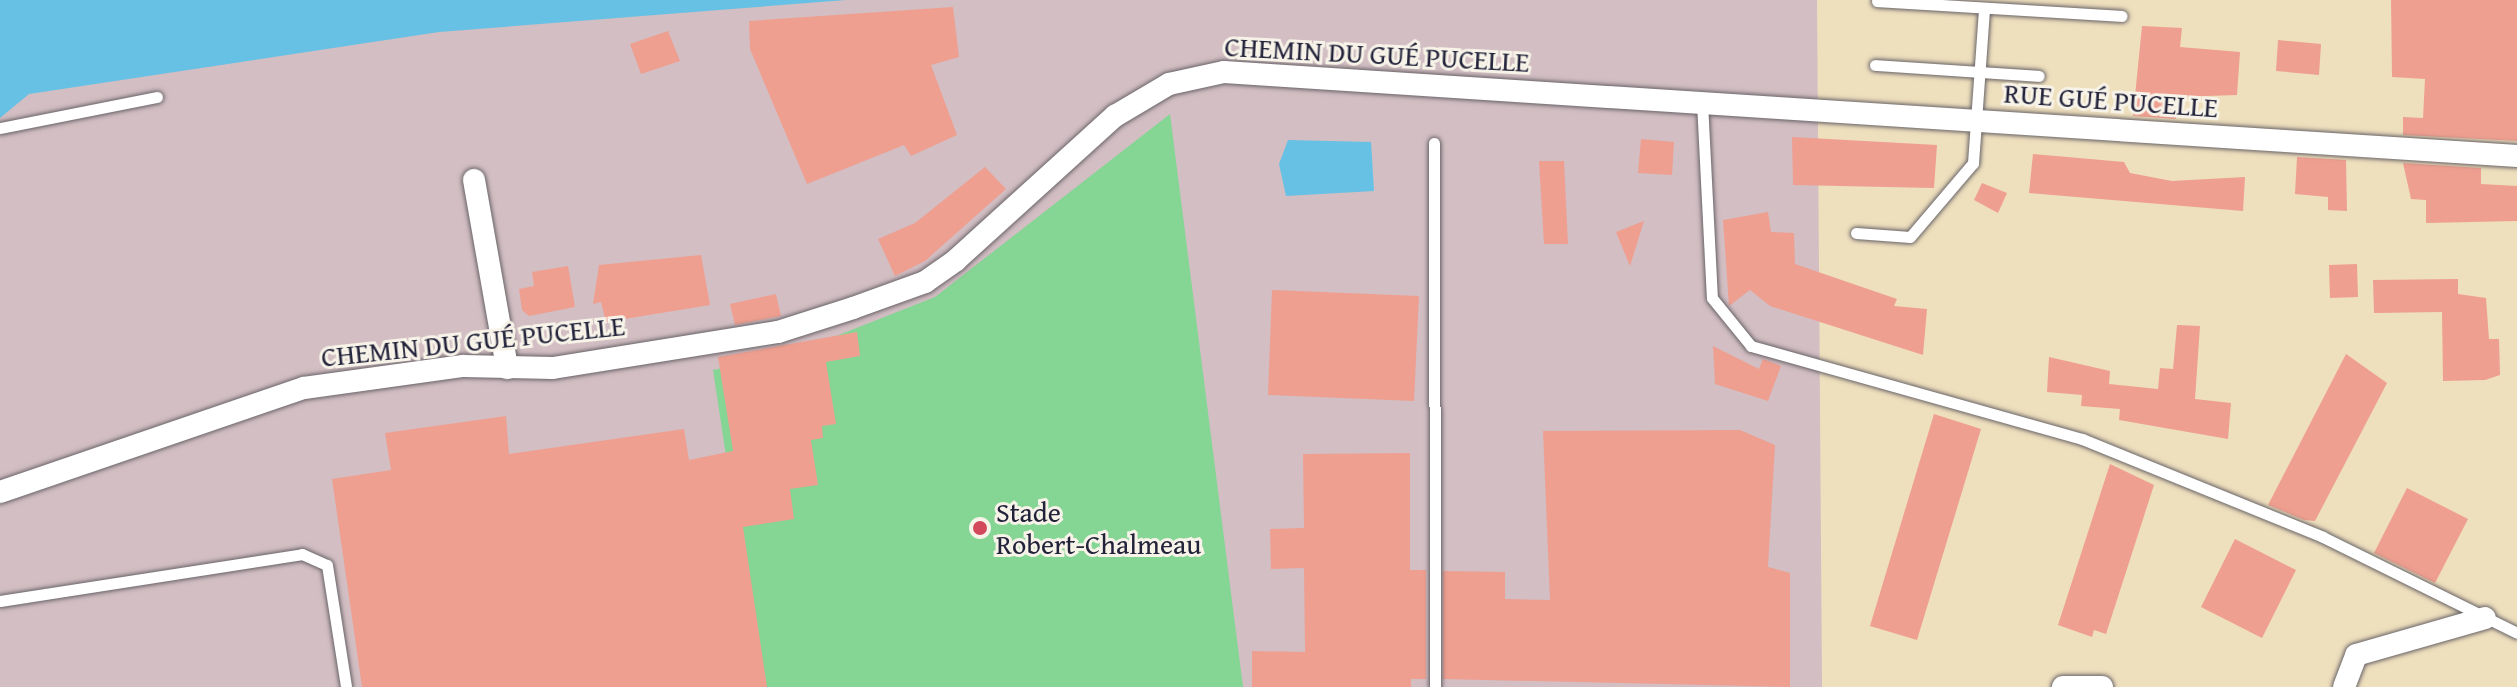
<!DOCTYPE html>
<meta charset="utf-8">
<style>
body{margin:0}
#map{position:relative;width:2517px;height:687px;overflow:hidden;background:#eedfbd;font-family:"Gentium Book Plus",serif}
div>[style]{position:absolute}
.industrial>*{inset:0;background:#d2bec3}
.green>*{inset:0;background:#85d595}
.water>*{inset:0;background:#67c1e4}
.building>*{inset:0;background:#ef9f90}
.roads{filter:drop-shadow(0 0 2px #696468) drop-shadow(0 0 2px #696468)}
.service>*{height:11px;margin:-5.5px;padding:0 5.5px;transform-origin:5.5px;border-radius:5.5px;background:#fff}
.minor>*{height:22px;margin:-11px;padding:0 11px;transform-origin:11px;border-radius:11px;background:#fff}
.dots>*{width:22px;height:22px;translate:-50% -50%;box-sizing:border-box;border:4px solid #f7f3e8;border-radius:50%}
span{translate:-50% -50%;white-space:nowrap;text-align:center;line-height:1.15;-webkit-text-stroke:6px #f7f3e8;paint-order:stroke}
.street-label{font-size:28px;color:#22223b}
.poi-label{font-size:28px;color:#22223b}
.left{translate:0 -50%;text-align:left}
</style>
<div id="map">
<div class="industrial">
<i style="clip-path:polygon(584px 0,1817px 0,1822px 687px,0 687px,0 76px)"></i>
</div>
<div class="green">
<i style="clip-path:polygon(1170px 114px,1243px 687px,761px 687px,713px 370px,793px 353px,935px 297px)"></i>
</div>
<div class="water">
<i style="clip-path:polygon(0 0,846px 0,439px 32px,29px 94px,0 118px)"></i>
<i style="clip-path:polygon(1288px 140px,1371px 142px,1374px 191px,1286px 196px,1279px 164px)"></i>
</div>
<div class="building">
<i style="clip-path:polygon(2391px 0,2517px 0,2517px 141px,2403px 135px,2403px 117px,2423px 118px,2425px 79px,2392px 77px)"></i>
<i style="clip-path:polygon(953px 7px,959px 57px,931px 65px,957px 135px,911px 156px,904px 145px,807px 184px,750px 49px,749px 21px)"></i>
<i style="clip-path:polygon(2142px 26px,2182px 28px,2180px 47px,2240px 52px,2237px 95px,2177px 97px,2176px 119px,2133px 116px)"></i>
<i style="clip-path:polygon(668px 31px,680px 61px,641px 74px,630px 44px)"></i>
<i style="clip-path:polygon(2278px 40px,2321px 44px,2319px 75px,2276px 71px)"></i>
<i style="clip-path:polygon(1792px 137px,1937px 145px,1934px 188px,1793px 185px)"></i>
<i style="clip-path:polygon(1641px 139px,1674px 142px,1672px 175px,1638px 173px)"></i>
<i style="clip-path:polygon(2033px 154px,2124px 162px,2130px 173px,2172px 181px,2245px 177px,2243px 211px,2029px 193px)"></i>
<i style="clip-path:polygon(2297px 157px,2346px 160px,2347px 211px,2328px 210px,2328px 197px,2295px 194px)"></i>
<i style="clip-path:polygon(1539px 161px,1564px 161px,1568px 244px,1544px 244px)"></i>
<i style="clip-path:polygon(2403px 163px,2481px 168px,2481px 184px,2517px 186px,2517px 221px,2426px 223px,2426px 200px,2411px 199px)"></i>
<i style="clip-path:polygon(985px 167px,1006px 189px,925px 261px,895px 276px,878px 239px,915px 223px)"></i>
<i style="clip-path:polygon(1982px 183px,2007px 193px,1998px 213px,1974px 200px)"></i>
<i style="clip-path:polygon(1768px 212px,1771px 232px,1794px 233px,1795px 264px,1897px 299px,1894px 306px,1927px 309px,1923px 355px,1770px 306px,1750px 290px,1729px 306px,1723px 220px)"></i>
<i style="clip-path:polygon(1644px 221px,1630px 266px,1616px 232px)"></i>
<i style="clip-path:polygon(701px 255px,710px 305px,606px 322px,601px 302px,593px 304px,599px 265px)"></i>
<i style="clip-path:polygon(2357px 264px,2358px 297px,2330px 298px,2329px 265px)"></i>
<i style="clip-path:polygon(568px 266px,575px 307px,529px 316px,522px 310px,519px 289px,534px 286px,532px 272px)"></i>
<i style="clip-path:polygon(2458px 279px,2458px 294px,2486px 298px,2489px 339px,2499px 339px,2500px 375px,2485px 380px,2443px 381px,2442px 312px,2374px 313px,2373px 280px)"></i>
<i style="clip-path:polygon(1272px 290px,1419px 296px,1414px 401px,1268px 395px)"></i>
<i style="clip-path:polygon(776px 294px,781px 316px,735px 325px,730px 304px)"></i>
<i style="clip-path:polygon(2177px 325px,2200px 326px,2195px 399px,2231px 403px,2228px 439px,2119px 420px,2120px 409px,2081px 406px,2082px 395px,2047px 392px,2049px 357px,2110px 371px,2109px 384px,2158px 389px,2160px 368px,2173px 369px)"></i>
<i style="clip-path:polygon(857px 332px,860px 356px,826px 362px,836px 424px,822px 426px,823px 438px,811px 440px,818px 485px,790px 489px,794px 519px,743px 527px,767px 687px,362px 687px,332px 479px,391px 470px,385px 433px,506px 416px,509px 454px,684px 429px,689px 460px,733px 451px,718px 357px)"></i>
<i style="clip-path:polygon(1713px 346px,1759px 369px,1763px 359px,1781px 366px,1768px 401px,1715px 384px)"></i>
<i style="clip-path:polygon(2346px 354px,2387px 383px,2315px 521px,2304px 520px,2268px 505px)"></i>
<i style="clip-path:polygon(1934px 414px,1981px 429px,1917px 640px,1870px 626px)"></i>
<i style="clip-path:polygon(1740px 430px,1775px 445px,1768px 567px,1790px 573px,1790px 687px,1443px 679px,1443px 571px,1505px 572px,1505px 599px,1550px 600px,1543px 431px)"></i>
<i style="clip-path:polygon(1410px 453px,1410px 570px,1426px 570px,1426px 679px,1411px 679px,1411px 687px,1252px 687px,1252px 651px,1305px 652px,1304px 568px,1271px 569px,1270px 529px,1304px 528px,1303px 454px)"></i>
<i style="clip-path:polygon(2110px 464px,2154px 485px,2106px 634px,2094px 630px,2092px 637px,2058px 625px)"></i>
<i style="clip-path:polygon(2407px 488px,2468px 519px,2435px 583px,2374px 553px)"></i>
<i style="clip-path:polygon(2235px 539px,2296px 570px,2262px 638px,2201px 607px)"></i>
</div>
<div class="roads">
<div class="service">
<i style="left:1877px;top:1px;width:245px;rotate:3.5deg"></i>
<i style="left:1875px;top:65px;width:164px;rotate:3.8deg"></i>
<i style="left:1702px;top:102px;width:196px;rotate:87.1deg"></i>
<i style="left:1712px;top:298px;width:62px;rotate:50.9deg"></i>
<i style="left:1751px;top:346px;width:344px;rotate:15.7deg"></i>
<i style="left:2082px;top:439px;width:260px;rotate:22.1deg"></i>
<i style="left:2323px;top:537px;width:216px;rotate:26.3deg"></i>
<i style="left:0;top:128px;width:160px;rotate:-11.2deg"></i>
<i style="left:1434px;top:143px;width:544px;rotate:89.89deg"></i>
<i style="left:1856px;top:233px;width:54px;rotate:4.2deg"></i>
<i style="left:1910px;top:237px;width:97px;rotate:-49.6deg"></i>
<i style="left:1973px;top:163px;width:155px;rotate:-85.9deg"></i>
<i style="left:0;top:601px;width:306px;rotate:-8.8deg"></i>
<i style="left:302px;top:554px;width:27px;rotate:24deg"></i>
<i style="left:327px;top:565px;width:123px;rotate:81.1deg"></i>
</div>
<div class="minor">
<i style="left:474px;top:180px;width:191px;rotate:80deg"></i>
<i style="left:0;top:492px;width:321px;rotate:-18.9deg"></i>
<i style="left:304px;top:388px;width:161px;rotate:-7.9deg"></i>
<i style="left:463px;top:366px;width:90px;rotate:1.3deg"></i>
<i style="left:553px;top:368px;width:228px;rotate:-9.1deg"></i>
<i style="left:778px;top:332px;width:79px;rotate:-17.7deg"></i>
<i style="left:853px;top:308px;width:77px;rotate:-19.9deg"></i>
<i style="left:925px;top:282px;width:38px;rotate:-35deg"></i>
<i style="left:956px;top:260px;width:215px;rotate:-42.2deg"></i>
<i style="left:1115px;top:116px;width:63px;rotate:-30.7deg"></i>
<i style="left:1169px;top:84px;width:56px;rotate:-12.3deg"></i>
<i style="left:1224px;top:72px;width:1296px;rotate:3.72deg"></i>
<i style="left:2063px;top:687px;width:39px"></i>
<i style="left:2344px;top:687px;width:34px;rotate:-69deg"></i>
<i style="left:2356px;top:655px;width:134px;rotate:-16deg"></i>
</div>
</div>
<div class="dots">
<i style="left:980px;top:528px;background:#d1495b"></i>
</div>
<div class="street-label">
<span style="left:1377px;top:54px;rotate:3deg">CHEMIN DU GUÉ PUCELLE</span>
<span style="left:2111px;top:100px;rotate:4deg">RUE GUÉ PUCELLE</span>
<span style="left:473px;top:341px;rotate:-6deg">CHEMIN DU GUÉ PUCELLE</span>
</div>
<div class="poi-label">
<span class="left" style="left:996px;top:528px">Stade<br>Robert-Chalmeau</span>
</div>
</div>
